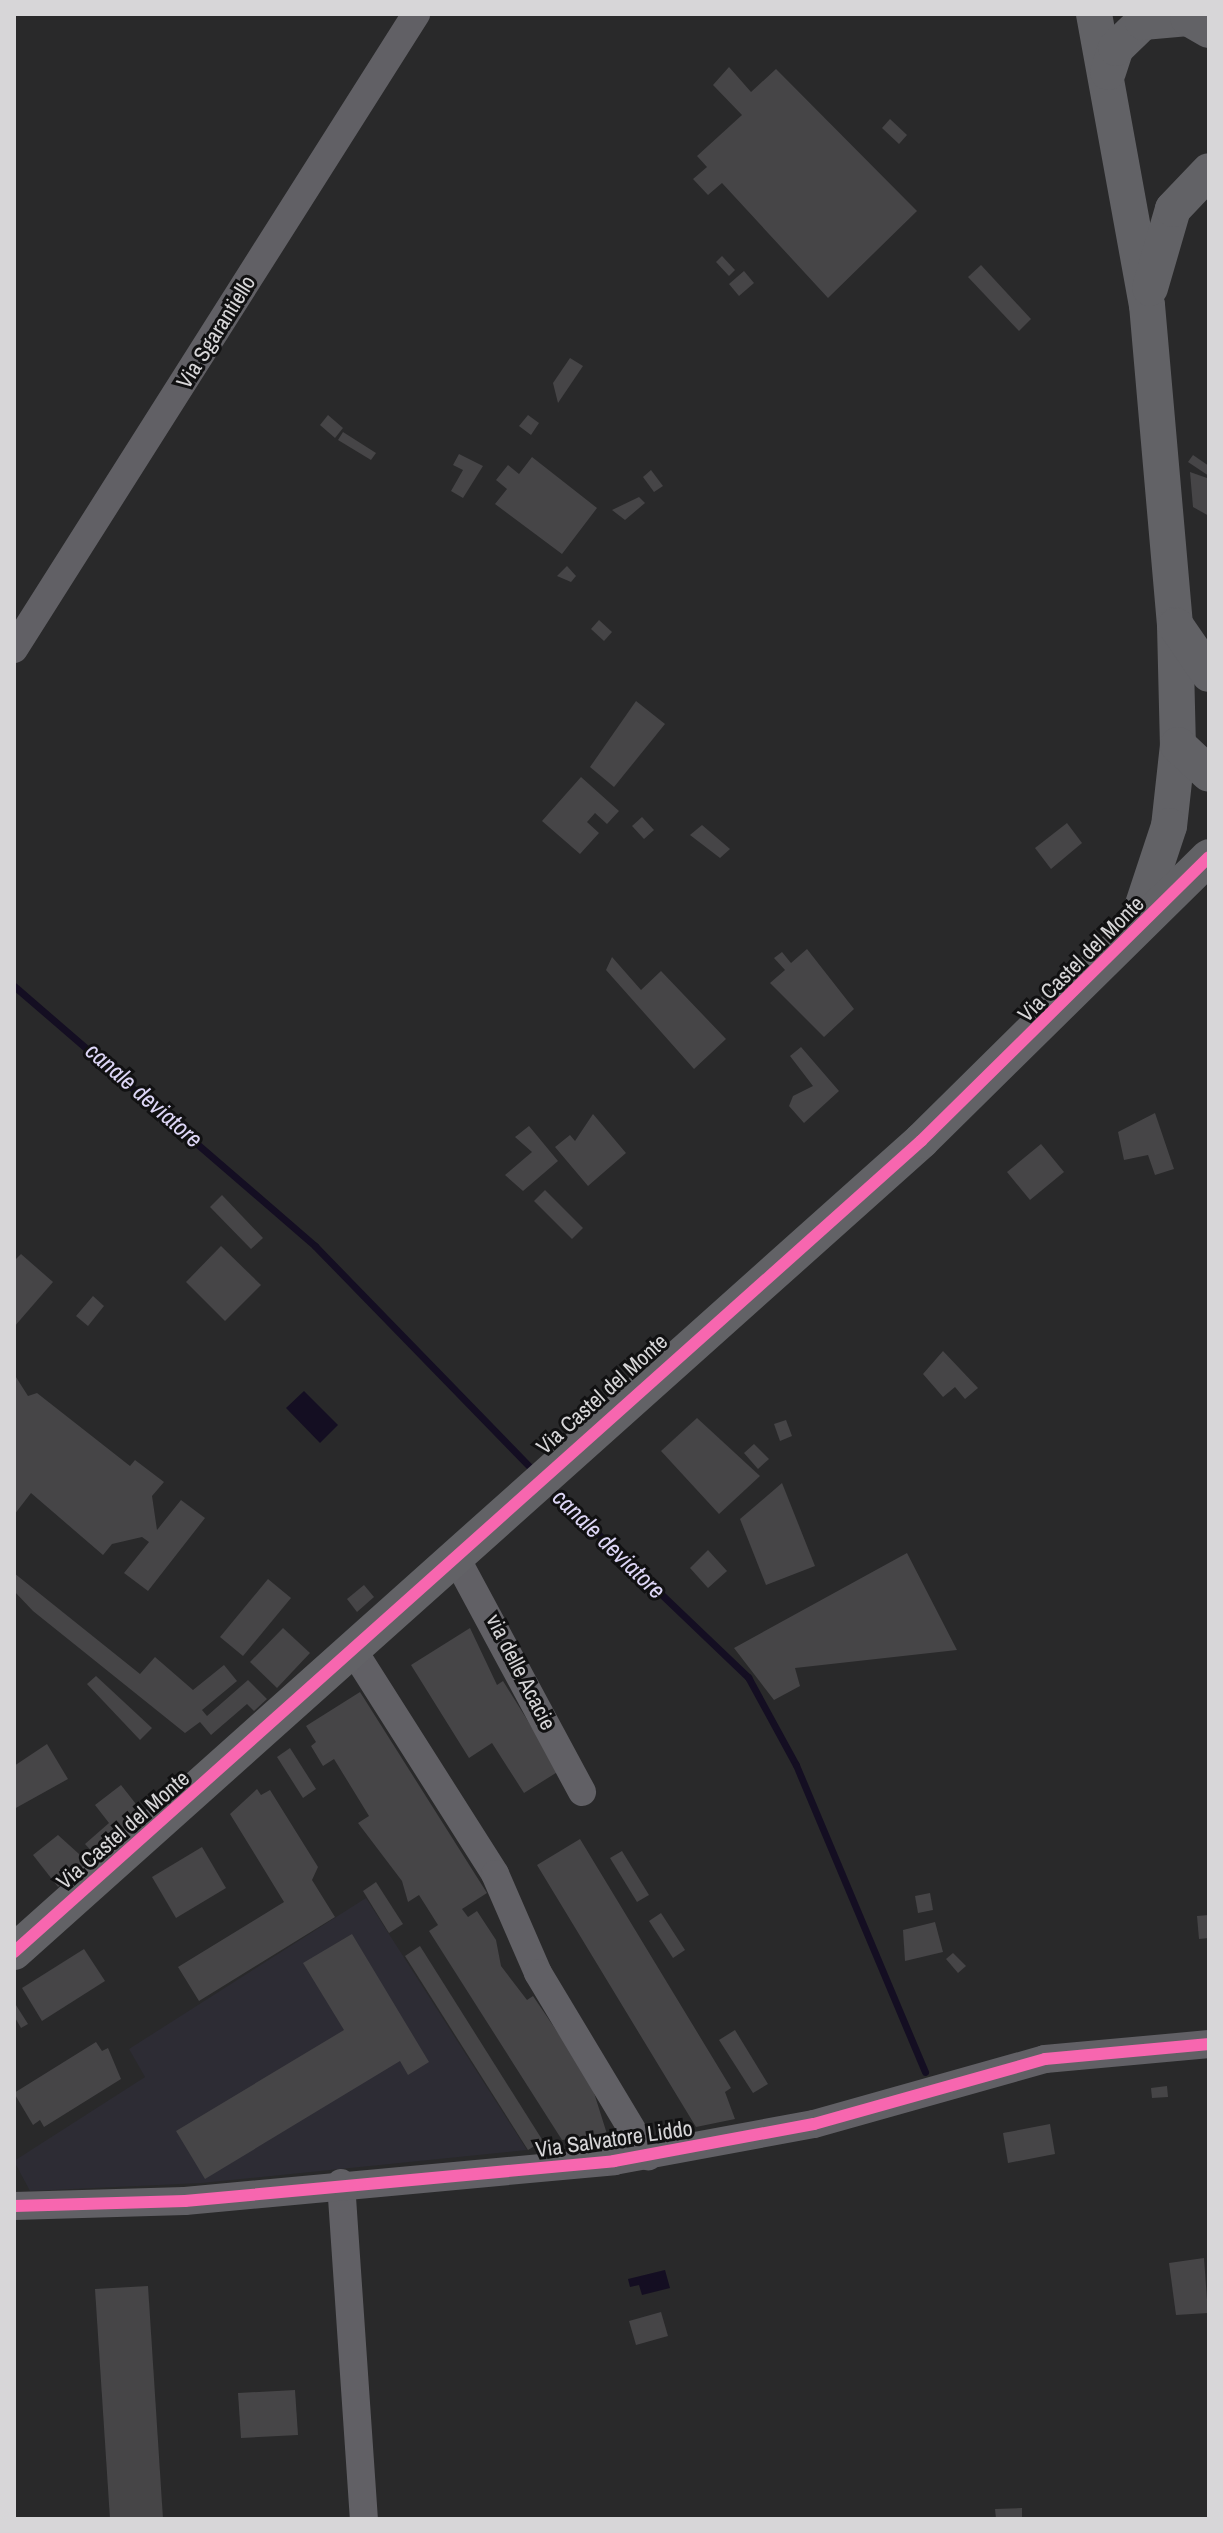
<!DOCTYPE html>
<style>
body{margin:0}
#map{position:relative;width:1223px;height:2533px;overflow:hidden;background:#29292a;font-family:"Archivo Narrow",sans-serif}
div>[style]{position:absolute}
.built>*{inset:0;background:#2d2c34}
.water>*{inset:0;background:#140e22}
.stream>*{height:7px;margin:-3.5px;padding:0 3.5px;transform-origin:3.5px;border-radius:3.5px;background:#140e22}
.building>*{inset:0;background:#464547}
.minor>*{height:28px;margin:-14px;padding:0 14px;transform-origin:14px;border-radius:14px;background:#616065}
.major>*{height:36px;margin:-18px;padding:0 18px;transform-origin:18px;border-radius:18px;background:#626266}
.cycleway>*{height:12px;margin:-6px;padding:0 6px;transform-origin:6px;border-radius:6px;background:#f766af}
span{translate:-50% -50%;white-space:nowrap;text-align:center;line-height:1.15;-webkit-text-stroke:6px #111112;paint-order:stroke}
.street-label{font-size:22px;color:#d7d6d8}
.water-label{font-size:24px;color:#ddd6f6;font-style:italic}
.frame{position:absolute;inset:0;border:16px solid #d7d6d8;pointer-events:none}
</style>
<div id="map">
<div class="built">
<i style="clip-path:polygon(366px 1898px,527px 2150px,201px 2183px,30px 2191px,14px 2161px,145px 2077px,129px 2049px)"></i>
</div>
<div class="water">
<i style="clip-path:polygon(304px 1391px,338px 1425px,320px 1443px,286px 1408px)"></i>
<i style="clip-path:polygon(665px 2270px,670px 2288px,642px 2295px,639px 2285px,630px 2287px,628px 2279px)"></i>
</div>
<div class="stream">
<i style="left:14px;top:986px;width:398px;rotate:40.8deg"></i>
<i style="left:315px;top:1246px;width:314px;rotate:45.8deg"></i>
<i style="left:548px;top:1486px;width:277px;rotate:43.7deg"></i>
<i style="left:748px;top:1677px;width:100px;rotate:61.4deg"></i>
<i style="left:796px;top:1765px;width:333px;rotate:67.2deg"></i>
</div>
<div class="building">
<i style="clip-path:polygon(729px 67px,751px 92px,776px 69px,917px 211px,828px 298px,722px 183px,708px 195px,693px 179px,707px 167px,697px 156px,742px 115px,713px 85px)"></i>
<i style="clip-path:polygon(890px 119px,907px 135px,899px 144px,882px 128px)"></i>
<i style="clip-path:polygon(722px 256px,735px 270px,729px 276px,716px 262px)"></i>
<i style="clip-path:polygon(981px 265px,1031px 319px,1019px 331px,968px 277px)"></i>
<i style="clip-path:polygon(744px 271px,754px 283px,739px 296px,729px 284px)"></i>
<i style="clip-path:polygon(570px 358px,583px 366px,558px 403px,553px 383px)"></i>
<i style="clip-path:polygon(328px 415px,343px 428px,335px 438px,320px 425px)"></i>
<i style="clip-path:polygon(528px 415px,539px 423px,531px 435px,519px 426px)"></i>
<i style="clip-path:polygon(343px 432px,376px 453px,371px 460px,338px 440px)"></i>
<i style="clip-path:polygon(459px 454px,483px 466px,463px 498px,451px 491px,463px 470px,453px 465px)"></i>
<i style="clip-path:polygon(1193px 455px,1209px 466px,1209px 476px,1188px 462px)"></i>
<i style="clip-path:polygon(532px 457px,597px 508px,562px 554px,495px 504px,507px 489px,496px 480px,508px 465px,519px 474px)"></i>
<i style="clip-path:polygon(651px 470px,663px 486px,654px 492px,643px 477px)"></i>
<i style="clip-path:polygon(1190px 472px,1207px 478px,1209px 516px,1193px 507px)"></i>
<i style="clip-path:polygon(639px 497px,645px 503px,625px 520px,612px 510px)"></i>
<i style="clip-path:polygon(567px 566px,576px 576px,571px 582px,557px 576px)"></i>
<i style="clip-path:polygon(599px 620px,612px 632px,604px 641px,591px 629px)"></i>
<i style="clip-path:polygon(636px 701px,665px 724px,614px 787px,590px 767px)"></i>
<i style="clip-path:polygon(581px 777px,619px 811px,607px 824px,595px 813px,587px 822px,599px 833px,580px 854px,542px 821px)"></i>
<i style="clip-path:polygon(642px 817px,654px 830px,644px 839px,632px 826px)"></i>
<i style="clip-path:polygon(1067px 823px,1082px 843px,1051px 869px,1035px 848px)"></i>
<i style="clip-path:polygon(702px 825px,730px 849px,720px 858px,690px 835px)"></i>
<i style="clip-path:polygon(807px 949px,854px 1009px,824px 1037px,770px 983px,785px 970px,774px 958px,782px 952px,791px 963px)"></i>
<i style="clip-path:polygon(612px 957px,641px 990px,661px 971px,726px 1039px,694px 1069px,606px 970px)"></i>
<i style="clip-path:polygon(801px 1047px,839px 1091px,804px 1123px,789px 1106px,793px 1096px,813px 1086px,790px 1056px)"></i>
<i style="clip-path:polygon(1155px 1113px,1174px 1169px,1155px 1175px,1148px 1155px,1124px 1160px,1118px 1132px)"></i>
<i style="clip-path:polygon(593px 1114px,626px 1153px,588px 1186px,555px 1147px,570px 1135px,575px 1141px)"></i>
<i style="clip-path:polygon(529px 1126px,558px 1161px,523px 1191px,505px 1175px,532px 1152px,515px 1137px)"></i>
<i style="clip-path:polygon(1041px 1144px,1064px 1172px,1030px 1200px,1007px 1172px)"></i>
<i style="clip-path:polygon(545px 1190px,583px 1228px,572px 1239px,534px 1201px)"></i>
<i style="clip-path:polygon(222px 1195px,263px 1238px,251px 1249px,210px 1207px)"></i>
<i style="clip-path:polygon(221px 1246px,261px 1285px,225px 1321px,186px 1282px)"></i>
<i style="clip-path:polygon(21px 1254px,53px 1282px,14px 1327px,14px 1261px)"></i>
<i style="clip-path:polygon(93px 1296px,104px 1306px,88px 1326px,76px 1316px)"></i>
<i style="clip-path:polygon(943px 1351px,978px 1388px,965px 1399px,955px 1387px,943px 1397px,923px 1374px)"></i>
<i style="clip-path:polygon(14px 1374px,28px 1396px,37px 1393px,130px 1466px,135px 1460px,164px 1482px,152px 1496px,157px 1530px,181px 1500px,205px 1518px,148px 1591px,124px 1573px,149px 1542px,142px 1537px,112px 1544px,103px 1555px,31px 1493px,14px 1515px)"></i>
<i style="clip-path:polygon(697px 1418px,760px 1476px,719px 1514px,661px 1451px)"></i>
<i style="clip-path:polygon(786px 1420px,792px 1436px,780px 1441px,774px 1424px)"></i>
<i style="clip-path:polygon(754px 1444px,769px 1459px,758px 1469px,744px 1453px)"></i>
<i style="clip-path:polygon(782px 1483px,815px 1566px,766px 1585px,740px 1519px)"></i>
<i style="clip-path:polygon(708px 1550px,727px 1571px,708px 1588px,690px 1568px)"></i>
<i style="clip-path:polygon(907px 1553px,957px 1650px,795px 1668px,800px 1686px,774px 1700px,734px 1648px)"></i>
<i style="clip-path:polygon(14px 1573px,140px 1674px,155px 1657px,193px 1690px,224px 1665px,237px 1681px,202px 1710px,207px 1716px,248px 1680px,267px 1699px,254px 1711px,247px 1704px,211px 1735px,200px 1722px,185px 1733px,33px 1611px,14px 1591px)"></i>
<i style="clip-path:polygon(268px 1579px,291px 1598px,243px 1656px,220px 1637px)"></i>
<i style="clip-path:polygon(364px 1585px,374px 1597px,357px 1612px,347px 1599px)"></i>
<i style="clip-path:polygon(283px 1628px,310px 1653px,277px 1688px,250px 1662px)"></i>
<i style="clip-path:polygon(470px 1628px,497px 1685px,503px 1681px,559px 1771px,524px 1793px,492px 1743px,469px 1758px,411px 1665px)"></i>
<i style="clip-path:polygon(96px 1676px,152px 1728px,140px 1740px,87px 1684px)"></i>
<i style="clip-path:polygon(360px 1692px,487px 1893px,462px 1909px,468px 1917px,477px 1911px,496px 1940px,501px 1966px,527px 2000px,533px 1996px,590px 2080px,607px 2134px,562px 2140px,429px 1931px,438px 1925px,419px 1895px,408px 1902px,402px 1881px,358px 1823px,369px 1816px,334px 1759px,323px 1766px,311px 1746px,316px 1742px,306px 1726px)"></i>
<i style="clip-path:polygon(47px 1744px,68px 1779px,14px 1809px,14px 1766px)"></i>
<i style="clip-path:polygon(290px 1748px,316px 1789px,303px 1798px,277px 1757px)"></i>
<i style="clip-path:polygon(121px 1785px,143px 1813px,96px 1856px,85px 1844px,109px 1823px,95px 1805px)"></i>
<i style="clip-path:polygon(257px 1789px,261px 1795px,270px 1790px,318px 1867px,312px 1880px,335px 1917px,199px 2001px,178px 1967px,284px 1902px,230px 1814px)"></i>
<i style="clip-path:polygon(58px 1835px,89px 1863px,58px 1887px,33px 1855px)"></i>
<i style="clip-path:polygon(580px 1839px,731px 2088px,725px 2092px,735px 2119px,696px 2127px,537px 1865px)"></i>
<i style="clip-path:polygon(202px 1847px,226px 1888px,176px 1918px,152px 1877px)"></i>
<i style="clip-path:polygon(622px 1851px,649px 1895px,637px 1902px,610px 1858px)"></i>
<i style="clip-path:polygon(376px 1882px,403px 1924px,389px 1933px,363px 1891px)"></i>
<i style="clip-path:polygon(930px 1893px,933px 1910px,918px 1913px,915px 1896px)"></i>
<i style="clip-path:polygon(661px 1913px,685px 1950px,673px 1958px,649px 1921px)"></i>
<i style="clip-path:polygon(1209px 1915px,1209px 1938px,1199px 1939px,1197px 1916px)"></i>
<i style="clip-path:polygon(935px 1922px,943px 1952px,905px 1961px,903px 1930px)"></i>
<i style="clip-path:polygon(352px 1934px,429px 2062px,408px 2075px,400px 2061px,205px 2179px,176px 2131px,344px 2030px,303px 1963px)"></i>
<i style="clip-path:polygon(420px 1946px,543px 2141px,528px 2150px,405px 1956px)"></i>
<i style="clip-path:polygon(84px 1949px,105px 1981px,42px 2021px,22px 1988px)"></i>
<i style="clip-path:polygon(953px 1953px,966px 1966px,958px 1973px,946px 1959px)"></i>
<i style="clip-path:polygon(14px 2002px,28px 2024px,21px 2028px,14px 2016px)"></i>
<i style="clip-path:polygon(735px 2030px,768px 2084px,753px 2093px,719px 2040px)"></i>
<i style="clip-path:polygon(96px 2042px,102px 2051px,108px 2048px,121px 2079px,44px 2127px,40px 2120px,33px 2125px,14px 2093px)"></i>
<i style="clip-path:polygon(1167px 2086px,1168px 2097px,1152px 2098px,1151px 2088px)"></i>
<i style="clip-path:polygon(1050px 2124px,1055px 2154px,1008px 2163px,1003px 2133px)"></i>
<i style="clip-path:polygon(1204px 2258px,1208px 2313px,1176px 2315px,1169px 2263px)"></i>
<i style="clip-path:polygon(148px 2286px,163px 2519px,110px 2519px,95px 2289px)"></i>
<i style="clip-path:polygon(661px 2312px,668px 2336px,636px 2345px,629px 2321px)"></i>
<i style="clip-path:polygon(295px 2390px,298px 2435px,241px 2438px,238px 2393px)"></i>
<i style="clip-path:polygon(1022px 2508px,1022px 2519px,996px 2519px,995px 2509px)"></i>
</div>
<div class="minor">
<i style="left:14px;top:649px;width:752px;rotate:-57.66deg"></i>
<i style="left:455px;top:1556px;width:268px;rotate:61.7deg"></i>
<i style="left:353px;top:1650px;width:265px;rotate:57.6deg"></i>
<i style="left:495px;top:1874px;width:108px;rotate:66.5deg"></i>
<i style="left:538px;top:1973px;width:214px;rotate:59deg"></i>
<i style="left:341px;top:2183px;width:337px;rotate:86.1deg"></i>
<i style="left:14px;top:2206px;width:171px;rotate:-1.7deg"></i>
<i style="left:185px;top:2201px;width:431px;rotate:-5.3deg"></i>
<i style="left:614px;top:2161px;width:203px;rotate:-10.5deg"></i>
<i style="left:814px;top:2124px;width:240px;rotate:-15.7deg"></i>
<i style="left:1045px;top:2059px;width:165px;rotate:-5.2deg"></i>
</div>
<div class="major">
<i style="left:1094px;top:14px;width:296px;rotate:79.7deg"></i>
<i style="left:1147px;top:305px;width:321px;rotate:85deg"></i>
<i style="left:1175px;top:625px;width:120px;rotate:88.6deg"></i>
<i style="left:1178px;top:745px;width:81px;rotate:96.3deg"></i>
<i style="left:1169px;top:826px;width:99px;rotate:108.3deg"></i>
<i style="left:1108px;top:72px;width:25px;rotate:-72deg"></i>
<i style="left:1116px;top:48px;width:37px;rotate:-44deg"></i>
<i style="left:1143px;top:22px;width:45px;rotate:-5.1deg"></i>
<i style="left:1188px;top:18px;width:24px;rotate:30deg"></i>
<i style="left:1150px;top:288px;width:82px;rotate:-73.8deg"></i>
<i style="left:1173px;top:209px;width:52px;rotate:-46.5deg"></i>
<i style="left:1176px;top:626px;width:58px;rotate:55.5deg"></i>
<i style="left:1178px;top:745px;width:42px;rotate:43.1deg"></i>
<i style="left:14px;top:1952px;width:1217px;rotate:-41.8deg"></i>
<i style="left:921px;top:1141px;width:404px;rotate:-44.6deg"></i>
</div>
<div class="cycleway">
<i style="left:14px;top:1952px;width:1217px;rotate:-41.8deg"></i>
<i style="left:921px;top:1141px;width:404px;rotate:-44.6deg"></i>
<i style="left:14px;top:2206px;width:171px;rotate:-1.7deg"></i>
<i style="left:185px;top:2201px;width:431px;rotate:-5.3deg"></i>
<i style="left:614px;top:2161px;width:203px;rotate:-10.5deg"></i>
<i style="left:814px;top:2124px;width:240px;rotate:-15.7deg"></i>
<i style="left:1045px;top:2059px;width:165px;rotate:-5.2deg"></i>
</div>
<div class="street-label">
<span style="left:216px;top:332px;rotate:-58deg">Via Sgarantiello</span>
<span style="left:1081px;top:959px;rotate:-45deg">Via Castel del Monte</span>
<span style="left:602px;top:1394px;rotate:-42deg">Via Castel del Monte</span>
<span style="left:521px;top:1672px;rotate:63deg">via delle Acacie</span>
<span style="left:123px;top:1830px;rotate:-41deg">Via Castel del Monte</span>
<span style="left:614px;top:2139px;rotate:-8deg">Via Salvatore Liddo</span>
</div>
<div class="water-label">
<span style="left:144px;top:1095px;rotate:41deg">canale deviatore</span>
<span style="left:609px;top:1544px;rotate:44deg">canale deviatore</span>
</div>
<div class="frame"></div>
</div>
